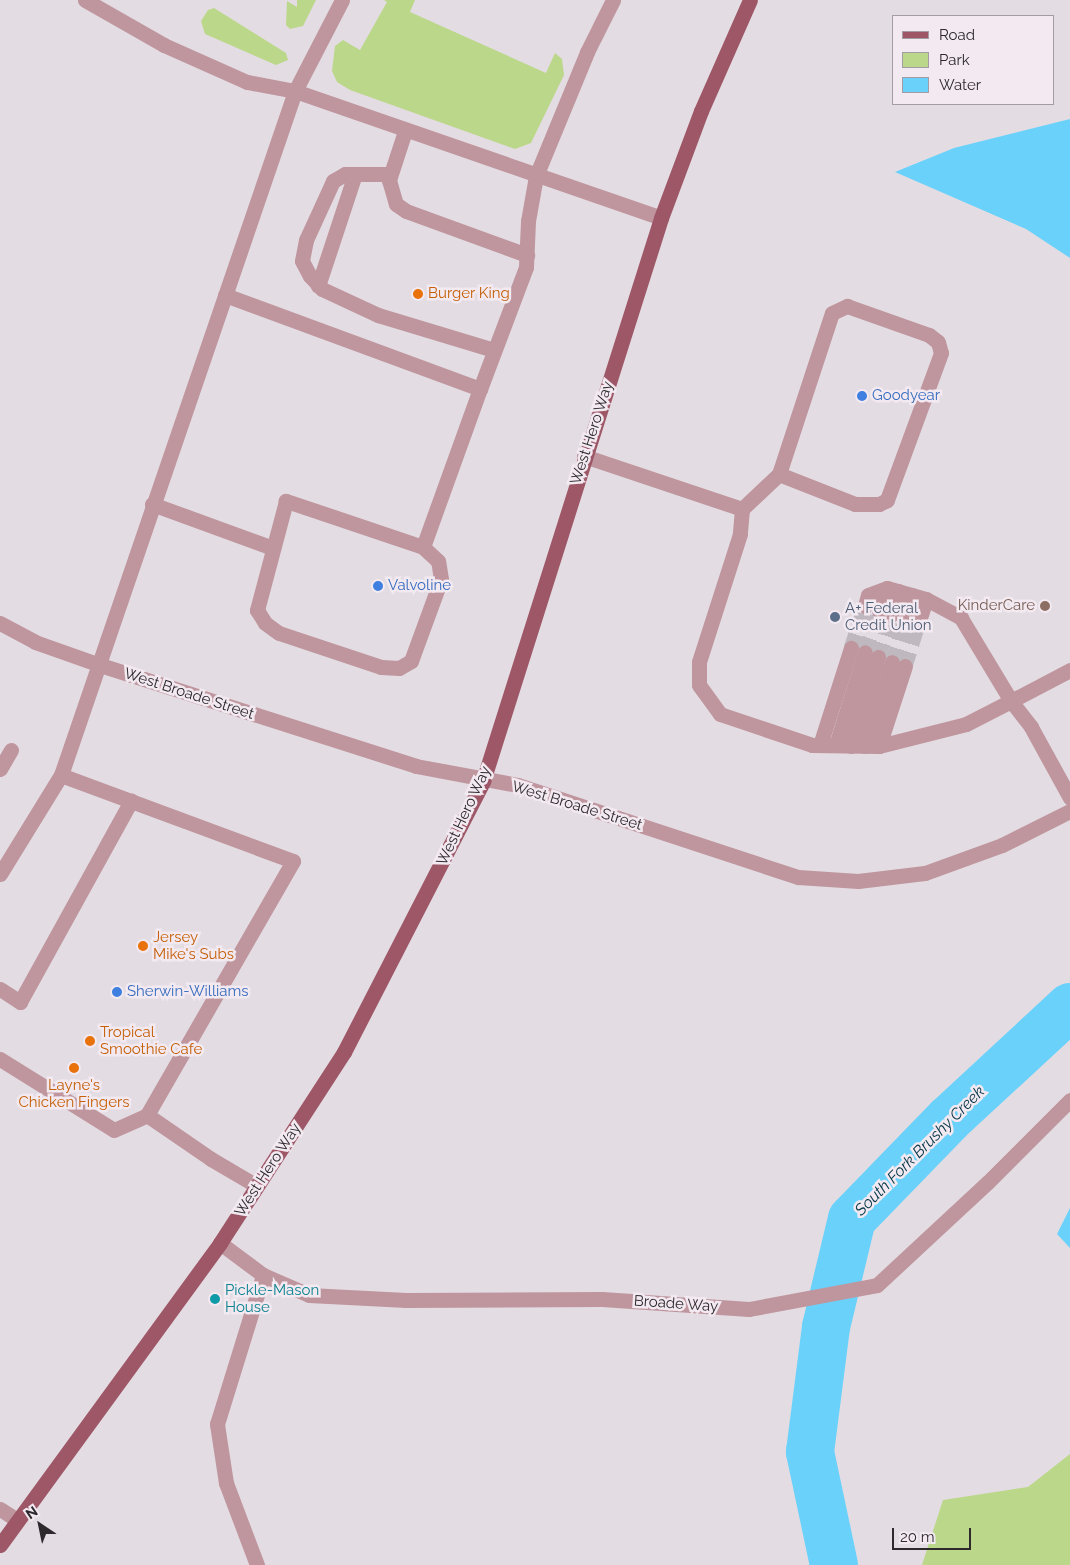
<!DOCTYPE html>
<style>
body{margin:0}
#map{position:relative;width:1070px;height:1565px;overflow:hidden;background:#e4dce3;font-family:Raleway,sans-serif}
div>[style]{position:absolute}
.green>*{inset:0;background:#bbd78a}
.water>*{inset:0;background:#6ad2fa}
.river>*{height:48px;margin:-24px;padding:0 24px;transform-origin:24px;border-radius:24px;background:#6ad2fa}
.minor-tunnel>*{height:15px;margin-top:-7.5px;transform-origin:0;background:repeating-linear-gradient(90deg,#bfb8be 0 15px,transparent 0 23px)}
.minor>*{height:15px;margin:-7.5px;padding:0 7.5px;transform-origin:7.5px;border-radius:7.5px;background:#bf969e}
.major>*{height:15px;margin:-7.5px;padding:0 7.5px;transform-origin:7.5px;border-radius:7.5px;background:#9e5767}
.dots>*{width:14px;height:14px;translate:-50% -50%;box-sizing:border-box;border:2px solid #f2e9f1;border-radius:50%}
span{translate:-50% -50%;white-space:nowrap;text-align:center;line-height:1.15;-webkit-text-stroke:5px #f2e9f1;paint-order:stroke}
.food-label{font-size:15px;color:#c56008}
.left{translate:0 -50%;text-align:left}
.shop-label{font-size:15px;color:#366cbe}
.street-label{font-size:15px;color:#2d292c}
.education-label{font-size:15px;color:#785e54}
.right{translate:-100% -50%;text-align:right}
.service-label{font-size:15px;color:#4e5e75}
.culture-label{font-size:15px;color:#0d838f}
.water-label{font-size:16px;color:#013444;font-style:italic}
.legend{position:absolute;left:892px;top:15px;width:162px;height:90px;box-sizing:border-box;background:#f2e9f1;border:1px solid #a39ca2;margin:0;padding:6px 9px;list-style:none;font-size:15px;color:#2d292c}
.legend li{display:flex;align-items:center;gap:10px;height:25px}
.legend b{width:25px;border:1px solid #a39ca2}
.north{position:absolute;left:15px;top:1500px;width:50px;height:50px;-webkit-text-stroke:4px #f2e9f1;paint-order:stroke;rotate:326deg;font-size:14px;font-weight:700;line-height:20px;text-align:center;color:#2d292c}
.north::after{content:'';display:block;margin:auto;width:18px;height:22px;background:#2d292c;clip-path:polygon(50% 0,100% 100%,50% 72%,0 100%)}
.scale{position:absolute;left:892px;top:1528px;width:79px;height:22px;box-sizing:border-box;border:2px solid #2d292c;border-top:0;padding-left:6px;font-size:15px;line-height:18px;white-space:nowrap;color:#2d292c;-webkit-text-stroke:4px #f2e9f1;paint-order:stroke}
</style>
<div id="map">
<div class="green">
<i style="clip-path:polygon(297px 0,316px 0,303px 26px,290px 29px,286px 25px,287px 1px,297px 7px)"></i>
<i style="clip-path:polygon(384px 0,415px 0,410px 12px,546px 73px,555px 53px,562px 59px,564px 75px,531px 143px,515px 149px,350px 90px,337px 82px,332px 71px,335px 46px,343px 40px,360px 50px,387px 2px)"></i>
<i style="clip-path:polygon(214px 8px,286px 53px,288px 60px,276px 65px,205px 34px,201px 21px,208px 10px)"></i>
<i style="clip-path:polygon(1070px 1454px,1070px 1565px,922px 1565px,943px 1500px,1028px 1487px)"></i>
</div>
<div class="water">
<i style="clip-path:polygon(1070px 119px,1070px 258px,1026px 229px,895px 172px,954px 148px)"></i>
<i style="clip-path:polygon(1070px 1208px,1070px 1248px,1057px 1234px)"></i>
</div>
<div class="river">
<i style="left:834px;top:1565px;width:116px;rotate:-102deg"></i>
<i style="left:810px;top:1452px;width:126px;rotate:-82.7deg"></i>
<i style="left:826px;top:1327px;width:111px;rotate:-76.5deg"></i>
<i style="left:852px;top:1219px;width:139px;rotate:-45.9deg"></i>
<i style="left:949px;top:1119px;width:165px;rotate:-42.8deg"></i>
</div>
<div class="minor-tunnel">
<i style="left:851px;top:648px;width:44px;rotate:-71.6deg"></i>
<i style="left:865px;top:652px;width:43px;rotate:-71.1deg"></i>
<i style="left:878px;top:657px;width:44px;rotate:-72.8deg"></i>
<i style="left:892px;top:662px;width:44px;rotate:-72.8deg"></i>
<i style="left:905px;top:666px;width:44px;rotate:-72.8deg"></i>
</div>
<div class="minor">
<i style="left:342px;top:0;width:102px;rotate:117.3deg"></i>
<i style="left:295px;top:91px;width:387px;rotate:19.1deg"></i>
<i style="left:405px;top:131px;width:52px;rotate:108.1deg"></i>
<i style="left:389px;top:180px;width:25px;rotate:74deg"></i>
<i style="left:396px;top:204px;width:12px;rotate:35deg"></i>
<i style="left:406px;top:211px;width:129px;rotate:20deg"></i>
<i style="left:390px;top:174px;width:45px;rotate:180deg"></i>
<i style="left:345px;top:174px;width:14px;rotate:150deg"></i>
<i style="left:333px;top:181px;width:65px;rotate:114.6deg"></i>
<i style="left:306px;top:240px;width:21px;rotate:101deg"></i>
<i style="left:302px;top:261px;width:17px;rotate:62deg"></i>
<i style="left:310px;top:276px;width:18px;rotate:47deg"></i>
<i style="left:322px;top:289px;width:62px;rotate:24.9deg"></i>
<i style="left:378px;top:315px;width:121px;rotate:16.8deg"></i>
<i style="left:318px;top:286px;width:118px;rotate:-71.7deg"></i>
<i style="left:225px;top:295px;width:272px;rotate:20.2deg"></i>
<i style="left:480px;top:389px;width:130px;rotate:-69.3deg"></i>
<i style="left:526px;top:267px;width:46px;rotate:-87.5deg"></i>
<i style="left:528px;top:221px;width:46px;rotate:-79.9deg"></i>
<i style="left:536px;top:176px;width:134px;rotate:-67.6deg"></i>
<i style="left:587px;top:52px;width:58px;rotate:-63.4deg"></i>
<i style="left:584px;top:456px;width:167px;rotate:18.5deg"></i>
<i style="left:742px;top:509px;width:25px;rotate:95deg"></i>
<i style="left:740px;top:534px;width:134px;rotate:107.8deg"></i>
<i style="left:699px;top:662px;width:23px;rotate:90deg"></i>
<i style="left:699px;top:685px;width:36px;rotate:54deg"></i>
<i style="left:720px;top:714px;width:97px;rotate:18.6deg"></i>
<i style="left:812px;top:745px;width:67px;rotate:0.9deg"></i>
<i style="left:879px;top:746px;width:90px;rotate:-14.2deg"></i>
<i style="left:966px;top:724px;width:51px;rotate:-27.1deg"></i>
<i style="left:1011px;top:701px;width:33px;rotate:52deg"></i>
<i style="left:1031px;top:727px;width:81px;rotate:61.2deg"></i>
<i style="left:152px;top:504px;width:129px;rotate:20deg"></i>
<i style="left:742px;top:509px;width:51px;rotate:-43.4deg"></i>
<i style="left:779px;top:474px;width:169px;rotate:-71.8deg"></i>
<i style="left:832px;top:313px;width:17px;rotate:-25deg"></i>
<i style="left:847px;top:306px;width:87px;rotate:19.5deg"></i>
<i style="left:929px;top:335px;width:11px;rotate:38deg"></i>
<i style="left:938px;top:342px;width:11px;rotate:75deg"></i>
<i style="left:941px;top:353px;width:157px;rotate:110.2deg"></i>
<i style="left:887px;top:500px;width:9px;rotate:153deg"></i>
<i style="left:879px;top:504px;width:24px;rotate:180deg"></i>
<i style="left:855px;top:504px;width:82px;rotate:-158.5deg"></i>
<i style="left:423px;top:547px;width:145px;rotate:-161.4deg"></i>
<i style="left:286px;top:501px;width:113px;rotate:104.9deg"></i>
<i style="left:257px;top:610px;width:15px;rotate:58deg"></i>
<i style="left:265px;top:623px;width:17px;rotate:36deg"></i>
<i style="left:279px;top:633px;width:108px;rotate:18.4deg"></i>
<i style="left:381px;top:667px;width:18px;rotate:3deg"></i>
<i style="left:399px;top:668px;width:14px;rotate:-30deg"></i>
<i style="left:411px;top:661px;width:87px;rotate:-69.9deg"></i>
<i style="left:441px;top:579px;width:18px;rotate:-99deg"></i>
<i style="left:438px;top:561px;width:21px;rotate:-137deg"></i>
<i style="left:423px;top:547px;width:168px;rotate:-70.2deg"></i>
<i style="left:865px;top:606px;width:11px;rotate:-75deg"></i>
<i style="left:868px;top:595px;width:20px;rotate:-20deg"></i>
<i style="left:887px;top:588px;width:41px;rotate:15.8deg"></i>
<i style="left:926px;top:599px;width:40px;rotate:28deg"></i>
<i style="left:961px;top:618px;width:97px;rotate:58.9deg"></i>
<i style="left:1011px;top:701px;width:67px;rotate:-27.7deg"></i>
<i style="left:879px;top:611px;width:24px;rotate:-71deg"></i>
<i style="left:891px;top:615px;width:25px;rotate:-72deg"></i>
<i style="left:905px;top:620px;width:26px;rotate:-72deg"></i>
<i style="left:0;top:623px;width:40px;rotate:28deg"></i>
<i style="left:35px;top:642px;width:66px;rotate:19.5deg"></i>
<i style="left:97px;top:664px;width:335px;rotate:17.7deg"></i>
<i style="left:416px;top:766px;width:104px;rotate:10.6deg"></i>
<i style="left:518px;top:785px;width:295px;rotate:18.2deg"></i>
<i style="left:798px;top:877px;width:60px;rotate:3.8deg"></i>
<i style="left:858px;top:881px;width:67px;rotate:-6.8deg"></i>
<i style="left:925px;top:873px;width:82px;rotate:-20deg"></i>
<i style="left:1002px;top:845px;width:76px;rotate:-26.6deg"></i>
<i style="left:918px;top:624px;width:26px;rotate:-72deg"></i>
<i style="left:820px;top:745px;width:102px;rotate:-72.3deg"></i>
<i style="left:836px;top:745px;width:97px;rotate:-72.7deg"></i>
<i style="left:851px;top:746px;width:93px;rotate:-73.1deg"></i>
<i style="left:865px;top:746px;width:88px;rotate:-72.2deg"></i>
<i style="left:879px;top:746px;width:84px;rotate:-72deg"></i>
<i style="left:0;top:769px;width:22px;rotate:-60deg"></i>
<i style="left:0;top:874px;width:116px;rotate:-58.4deg"></i>
<i style="left:0;top:989px;width:24px;rotate:33deg"></i>
<i style="left:20px;top:1002px;width:230px;rotate:-61.1deg"></i>
<i style="left:0;top:1059px;width:134px;rotate:31.9deg"></i>
<i style="left:114px;top:1130px;width:36px;rotate:-24deg"></i>
<i style="left:147px;top:1115px;width:293px;rotate:-60.1deg"></i>
<i style="left:293px;top:861px;width:247px;rotate:-159.7deg"></i>
<i style="left:61px;top:775px;width:723px;rotate:-71.11deg"></i>
<i style="left:295px;top:91px;width:49px;rotate:-169.4deg"></i>
<i style="left:247px;top:82px;width:91px;rotate:-156deg"></i>
<i style="left:164px;top:45px;width:91px;rotate:-150.3deg"></i>
<i style="left:147px;top:1115px;width:78px;rotate:34.5deg"></i>
<i style="left:211px;top:1159px;width:53px;rotate:30.4deg"></i>
<i style="left:220px;top:1243px;width:54px;rotate:36.7deg"></i>
<i style="left:263px;top:1275px;width:50px;rotate:23.5deg"></i>
<i style="left:309px;top:1295px;width:97px;rotate:3deg"></i>
<i style="left:406px;top:1300px;width:196px;rotate:-0.3deg"></i>
<i style="left:602px;top:1299px;width:147px;rotate:3.9deg"></i>
<i style="left:749px;top:1309px;width:130px;rotate:-10.6deg"></i>
<i style="left:877px;top:1285px;width:151px;rotate:-42.9deg"></i>
<i style="left:988px;top:1182px;width:116px;rotate:-45deg"></i>
<i style="left:0;top:1509px;width:20px;rotate:33deg"></i>
<i style="left:257px;top:1565px;width:88px;rotate:-110.7deg"></i>
<i style="left:226px;top:1483px;width:60px;rotate:-98.7deg"></i>
<i style="left:217px;top:1424px;width:156px;rotate:-72.8deg"></i>
</div>
<div class="major">
<i style="left:0;top:1545px;width:374px;rotate:-53.9deg"></i>
<i style="left:220px;top:1243px;width:228px;rotate:-57deg"></i>
<i style="left:344px;top:1052px;width:305px;rotate:-62.8deg"></i>
<i style="left:483px;top:781px;width:590px;rotate:-72.45deg"></i>
<i style="left:661px;top:218px;width:114px;rotate:-69.5deg"></i>
<i style="left:701px;top:111px;width:121px;rotate:-66.2deg"></i>
</div>
<div class="dots">
<i style="left:418px;top:294px;background:#e8710a"></i>
<i style="left:862px;top:396px;background:#3f7fe0"></i>
<i style="left:378px;top:586px;background:#3f7fe0"></i>
<i style="left:1045px;top:606px;background:#8d6e63"></i>
<i style="left:835px;top:617px;background:#5c6f8a"></i>
<i style="left:143px;top:946px;background:#e8710a"></i>
<i style="left:117px;top:992px;background:#3f7fe0"></i>
<i style="left:90px;top:1041px;background:#e8710a"></i>
<i style="left:74px;top:1068px;background:#e8710a"></i>
<i style="left:215px;top:1299px;background:#0f9aa8"></i>
</div>
<div class="food-label">
<span class="left" style="left:428px;top:294px">Burger King</span>
<span class="left" style="left:153px;top:946px">Jersey<br>Mike's Subs</span>
<span class="left" style="left:100px;top:1041px">Tropical<br>Smoothie Cafe</span>
<span style="left:74px;top:1094px">Layne's<br>Chicken Fingers</span>
</div>
<div class="shop-label">
<span class="left" style="left:872px;top:396px">Goodyear</span>
<span class="left" style="left:388px;top:586px">Valvoline</span>
<span class="left" style="left:127px;top:992px">Sherwin-Williams</span>
</div>
<div class="street-label">
<span style="left:592px;top:433px;rotate:-72deg">West Hero Way</span>
<span style="left:189px;top:694px;rotate:18deg">West Broade Street</span>
<span style="left:577px;top:806px;rotate:17deg">West Broade Street</span>
<span style="left:464px;top:816px;rotate:-65deg">West Hero Way</span>
<span style="left:268px;top:1170px;rotate:-57deg">West Hero Way</span>
<span style="left:676px;top:1304px;rotate:4deg">Broade Way</span>
</div>
<div class="education-label">
<span class="right" style="left:1035px;top:606px">KinderCare</span>
</div>
<div class="service-label">
<span class="left" style="left:845px;top:617px">A+ Federal<br>Credit Union</span>
</div>
<div class="culture-label">
<span class="left" style="left:225px;top:1299px">Pickle-Mason<br>House</span>
</div>
<div class="water-label">
<span style="left:920px;top:1151px;rotate:-45deg">South Fork Brushy Creek</span>
</div>
<ul class="legend">
<li><b style="height:6px;background:#9e5767"></b>Road</li>
<li><b style="height:14px;background:#bbd78a"></b>Park</li>
<li><b style="height:14px;background:#6ad2fa"></b>Water</li>
</ul>
<div class="north">N</div>
<div class="scale">20 m</div>
</div>
